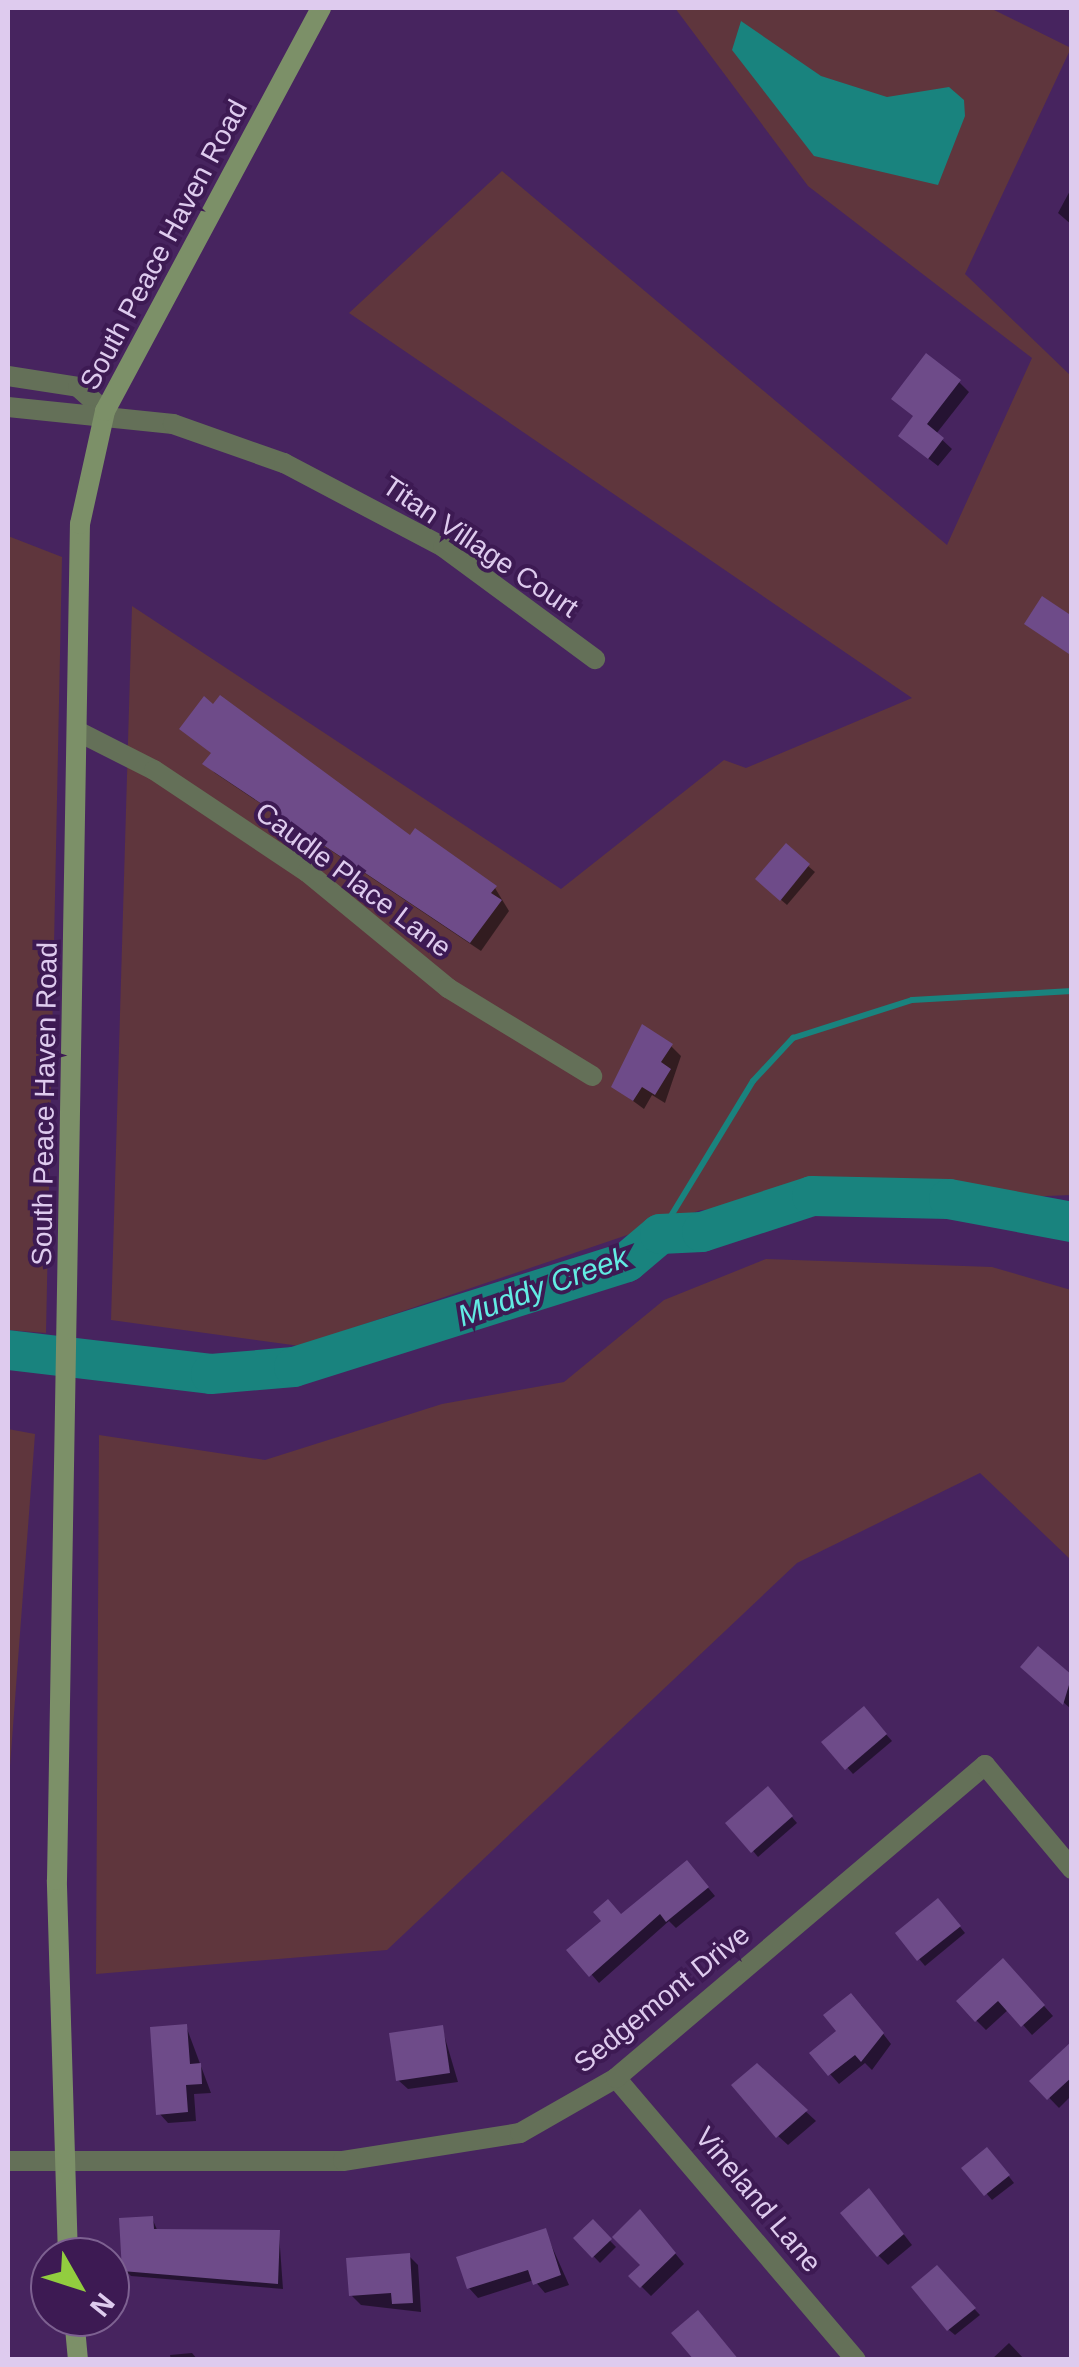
<!DOCTYPE html>
<style>
body{margin:0}
#map{position:relative;width:1079px;height:2367px;overflow:hidden;background:#47245f;font-family:Helvetica,sans-serif}
div>[style]{position:absolute}
.green>*{inset:0;background:#5f363d}
.water>*{inset:0;background:#19837e}
.shadow>*{inset:0;background:#0007}
.stream>*{height:6px;margin:-3px;padding:0 3px;transform-origin:3px;border-radius:3px;background:#19837e}
.river>*{height:40px;margin:-20px;padding:0 20px;transform-origin:20px;border-radius:20px;background:#19837e}
.building>*{inset:0;background:#6e4b89}
.minor>*{height:20px;margin:-10px;padding:0 10px;transform-origin:10px;border-radius:10px;background:#647058}
.secondary>*{height:20px;margin:-10px;padding:0 10px;transform-origin:10px;border-radius:10px;background:#7c9068}
span{translate:-50% -50%;white-space:nowrap;text-align:center;line-height:1.15;-webkit-text-stroke:8px #3d1a53;paint-order:stroke}
.street-label{font-size:28px;color:#decbee}
.water-label{font-size:30px;color:#62ece3;font-style:italic}
.frame{position:absolute;inset:0;border:10px solid #decbee;pointer-events:none}
.north{position:absolute;left:30px;top:2237px;width:100px;height:100px;box-sizing:border-box;background:#3d1a53;border:2px solid #7d6191;border-radius:50%;rotate:129deg;font-size:28px;font-weight:700;line-height:40px;text-align:center;color:#decbee}
.north::after{content:'';display:block;margin:auto;width:35px;height:45px;background:#92cd3f;clip-path:polygon(50% 0,100% 100%,50% 72%,0 100%)}
</style>
<div id="map">
<div class="green">
<i style="clip-path:polygon(675px 8px,990px 8px,1071px 48px,965px 274px,1071px 376px,1071px 1195px,701px 1210px,300px 1346px,111px 1320px,132px 606px,561px 889px,724px 760px,746px 768px,912px 698px,349px 313px,502px 171px,947px 545px,1032px 358px,808px 186px)"></i>
<i style="clip-path:polygon(8px 536px,62px 557px,46px 1333px,8px 1330px)"></i>
<i style="clip-path:polygon(766px 1259px,992px 1267px,1071px 1290px,1071px 1560px,980px 1473px,797px 1563px,387px 1950px,96px 1974px,99px 1435px,265px 1460px,442px 1404px,564px 1382px,664px 1300px)"></i>
<i style="clip-path:polygon(8px 1429px,35px 1434px,8px 1793px)"></i>
</div>
<div class="water">
<i style="clip-path:polygon(741px 21px,821px 76px,887px 97px,949px 87px,964px 100px,965px 116px,938px 185px,814px 156px,732px 50px)"></i>
</div>
<div class="shadow">
<i style="clip-path:polygon(1072px 187px,1072px 225px,1058px 213px)"></i>
<i style="clip-path:polygon(959px 382px,969px 392px,936px 434px,952px 449px,938px 466px,911px 445px,916px 417px)"></i>
<i style="clip-path:polygon(213px 754px,410px 838px,495px 888px,509px 911px,481px 951px,215px 773px,206px 764px)"></i>
<i style="clip-path:polygon(786px 847px,815px 872px,787px 905px,764px 885px)"></i>
<i style="clip-path:polygon(671px 1046px,681px 1056px,665px 1103px,652px 1095px,644px 1109px,614px 1087px)"></i>
<i style="clip-path:polygon(1038px 1649px,1072px 1679px,1071px 1709px,1029px 1672px)"></i>
<i style="clip-path:polygon(869px 1715px,892px 1741px,853px 1774px,825px 1742px)"></i>
<i style="clip-path:polygon(774px 1796px,797px 1823px,758px 1857px,753px 1851px)"></i>
<i style="clip-path:polygon(694px 1871px,715px 1896px,676px 1928px,669px 1921px,599px 1983px,570px 1950px)"></i>
<i style="clip-path:polygon(944px 1907px,965px 1933px,925px 1966px,898px 1934px)"></i>
<i style="clip-path:polygon(1013px 1971px,1053px 2016px,1032px 2035px,1009px 2009px,986px 2030px,976px 2020px)"></i>
<i style="clip-path:polygon(861px 2005px,891px 2044px,872px 2070px,865px 2063px,839px 2084px,830px 2074px,839px 2031px)"></i>
<i style="clip-path:polygon(186px 2026px,211px 2093px,194px 2094px,196px 2121px,168px 2123px,159px 2113px)"></i>
<i style="clip-path:polygon(442px 2028px,458px 2082px,408px 2089px,398px 2080px)"></i>
<i style="clip-path:polygon(1072px 2047px,1072px 2095px,1059px 2108px,1033px 2081px)"></i>
<i style="clip-path:polygon(757px 2066px,816px 2121px,788px 2145px,778px 2136px)"></i>
<i style="clip-path:polygon(993px 2156px,1014px 2183px,992px 2200px,965px 2168px)"></i>
<i style="clip-path:polygon(878px 2201px,912px 2245px,888px 2265px,878px 2255px)"></i>
<i style="clip-path:polygon(152px 2218px,158px 2232px,279px 2233px,283px 2289px,131px 2276px,125px 2270px)"></i>
<i style="clip-path:polygon(649px 2222px,684px 2264px,651px 2296px,631px 2276px,643px 2265px)"></i>
<i style="clip-path:polygon(593px 2223px,616px 2247px,600px 2263px,577px 2239px)"></i>
<i style="clip-path:polygon(545px 2231px,569px 2285px,545px 2293px,534px 2280px,478px 2298px,469px 2288px)"></i>
<i style="clip-path:polygon(409px 2256px,418px 2265px,421px 2312px,361px 2305px,351px 2295px)"></i>
<i style="clip-path:polygon(937px 2269px,980px 2315px,955px 2335px,949px 2330px)"></i>
<i style="clip-path:polygon(1009px 2343px,1025px 2360px,991px 2360px)"></i>
<i style="clip-path:polygon(192px 2353px,198px 2360px,171px 2360px,170px 2355px)"></i>
</div>
<div class="stream">
<i style="left:660px;top:1234px;width:179px;rotate:-58.7deg"></i>
<i style="left:753px;top:1081px;width:59px;rotate:-47.1deg"></i>
<i style="left:793px;top:1038px;width:125px;rotate:-17.7deg"></i>
<i style="left:912px;top:1000px;width:160px;rotate:-3.2deg"></i>
</div>
<div class="river">
<i style="left:8px;top:1350px;width:204px;rotate:6.7deg"></i>
<i style="left:211px;top:1374px;width:83px;rotate:-4.8deg"></i>
<i style="left:294px;top:1367px;width:349px;rotate:-17.5deg"></i>
<i style="left:627px;top:1262px;width:43px;rotate:-40.3deg"></i>
<i style="left:660px;top:1234px;width:42px;rotate:-2.7deg"></i>
<i style="left:702px;top:1232px;width:116px;rotate:-18.1deg"></i>
<i style="left:812px;top:1196px;width:137px;rotate:1.3deg"></i>
<i style="left:949px;top:1199px;width:125px;rotate:10.6deg"></i>
</div>
<div class="building">
<i style="clip-path:polygon(926px 353px,961px 380px,927px 424px,944px 438px,928px 459px,898px 436px,913px 416px,891px 399px)"></i>
<i style="clip-path:polygon(1042px 596px,1072px 616px,1072px 656px,1024px 624px)"></i>
<i style="clip-path:polygon(220px 695px,410px 835px,415px 828px,497px 886px,491px 893px,502px 900px,470px 943px,202px 764px,211px 753px,179px 729px,204px 696px,213px 704px)"></i>
<i style="clip-path:polygon(786px 843px,810px 864px,780px 901px,755px 879px)"></i>
<i style="clip-path:polygon(642px 1024px,673px 1044px,661px 1062px,671px 1069px,655px 1095px,642px 1087px,633px 1101px,611px 1087px)"></i>
<i style="clip-path:polygon(1038px 1646px,1072px 1675px,1063px 1705px,1020px 1667px)"></i>
<i style="clip-path:polygon(864px 1706px,887px 1734px,845px 1770px,821px 1742px)"></i>
<i style="clip-path:polygon(768px 1786px,793px 1816px,751px 1853px,725px 1823px)"></i>
<i style="clip-path:polygon(687px 1860px,709px 1887px,666px 1922px,660px 1914px,589px 1977px,566px 1950px,601px 1921px,593px 1912px,608px 1899px,621px 1914px)"></i>
<i style="clip-path:polygon(938px 1898px,961px 1926px,917px 1961px,895px 1933px)"></i>
<i style="clip-path:polygon(1003px 1958px,1045px 2005px,1021px 2027px,998px 2001px,975px 2022px,956px 2001px)"></i>
<i style="clip-path:polygon(851px 1993px,884px 2033px,861px 2062px,855px 2055px,828px 2076px,809px 2053px,836px 2031px,823px 2015px)"></i>
<i style="clip-path:polygon(187px 2024px,190px 2064px,201px 2063px,202px 2084px,186px 2085px,188px 2112px,156px 2115px,150px 2027px)"></i>
<i style="clip-path:polygon(443px 2025px,450px 2073px,396px 2081px,389px 2033px)"></i>
<i style="clip-path:polygon(1072px 2041px,1072px 2077px,1047px 2100px,1029px 2081px)"></i>
<i style="clip-path:polygon(757px 2063px,808px 2110px,776px 2138px,731px 2085px)"></i>
<i style="clip-path:polygon(987px 2147px,1010px 2175px,984px 2196px,961px 2168px)"></i>
<i style="clip-path:polygon(869px 2188px,904px 2234px,877px 2257px,840px 2213px)"></i>
<i style="clip-path:polygon(640px 2209px,676px 2253px,640px 2288px,628px 2276px,640px 2265px,612px 2237px)"></i>
<i style="clip-path:polygon(153px 2216px,154px 2229px,280px 2230px,278px 2284px,122px 2271px,119px 2218px)"></i>
<i style="clip-path:polygon(593px 2219px,612px 2239px,592px 2258px,573px 2238px)"></i>
<i style="clip-path:polygon(546px 2228px,561px 2275px,533px 2285px,528px 2270px,467px 2289px,456px 2257px)"></i>
<i style="clip-path:polygon(410px 2253px,413px 2303px,392px 2304px,391px 2293px,349px 2296px,346px 2258px)"></i>
<i style="clip-path:polygon(937px 2265px,976px 2308px,947px 2331px,911px 2287px)"></i>
<i style="clip-path:polygon(698px 2310px,739px 2360px,694px 2360px,671px 2333px)"></i>
</div>
<div class="minor">
<i style="left:8px;top:376px;width:71px;rotate:8.9deg"></i>
<i style="left:78px;top:387px;width:36px;rotate:42deg"></i>
<i style="left:8px;top:407px;width:166px;rotate:5.9deg"></i>
<i style="left:173px;top:424px;width:118px;rotate:19.4deg"></i>
<i style="left:284px;top:463px;width:180px;rotate:27.8deg"></i>
<i style="left:443px;top:547px;width:189px;rotate:36.4deg"></i>
<i style="left:77px;top:731px;width:86px;rotate:26.9deg"></i>
<i style="left:154px;top:770px;width:184px;rotate:33.7deg"></i>
<i style="left:307px;top:872px;width:183px;rotate:39.4deg"></i>
<i style="left:448px;top:988px;width:169px;rotate:31.4deg"></i>
<i style="left:616px;top:2078px;width:370px;rotate:49.6deg"></i>
<i style="left:8px;top:2161px;width:335px"></i>
<i style="left:343px;top:2161px;width:179px;rotate:-9deg"></i>
<i style="left:520px;top:2133px;width:111px;rotate:-29.8deg"></i>
<i style="left:616px;top:2078px;width:484px;rotate:-40.3deg"></i>
<i style="left:985px;top:1765px;width:136px;rotate:50.1deg"></i>
</div>
<div class="secondary">
<i style="left:68px;top:2257px;width:377px;rotate:-91.7deg"></i>
<i style="left:57px;top:1880px;width:1356px;rotate:-89.03deg"></i>
<i style="left:80px;top:524px;width:116px;rotate:-77.5deg"></i>
<i style="left:105px;top:411px;width:457px;rotate:-61.8deg"></i>
<i style="left:74px;top:2317px;width:43px;rotate:84.7deg"></i>
</div>
<div class="street-label">
<span style="left:164px;top:245px;rotate:-62deg">South Peace Haven Road</span>
<span style="left:480px;top:547px;rotate:34deg">Titan Village Court</span>
<span style="left:353px;top:880px;rotate:37deg">Caudle Place Lane</span>
<span style="left:45px;top:1104px;rotate:-89deg">South Peace Haven Road</span>
<span style="left:662px;top:1999px;rotate:-39deg">Sedgemont Drive</span>
<span style="left:758px;top:2200px;rotate:50deg">Vineland Lane</span>
</div>
<div class="water-label">
<span style="left:543px;top:1287px;rotate:-20deg">Muddy Creek</span>
</div>
<div class="frame"></div>
<div class="north">N</div>
</div>
